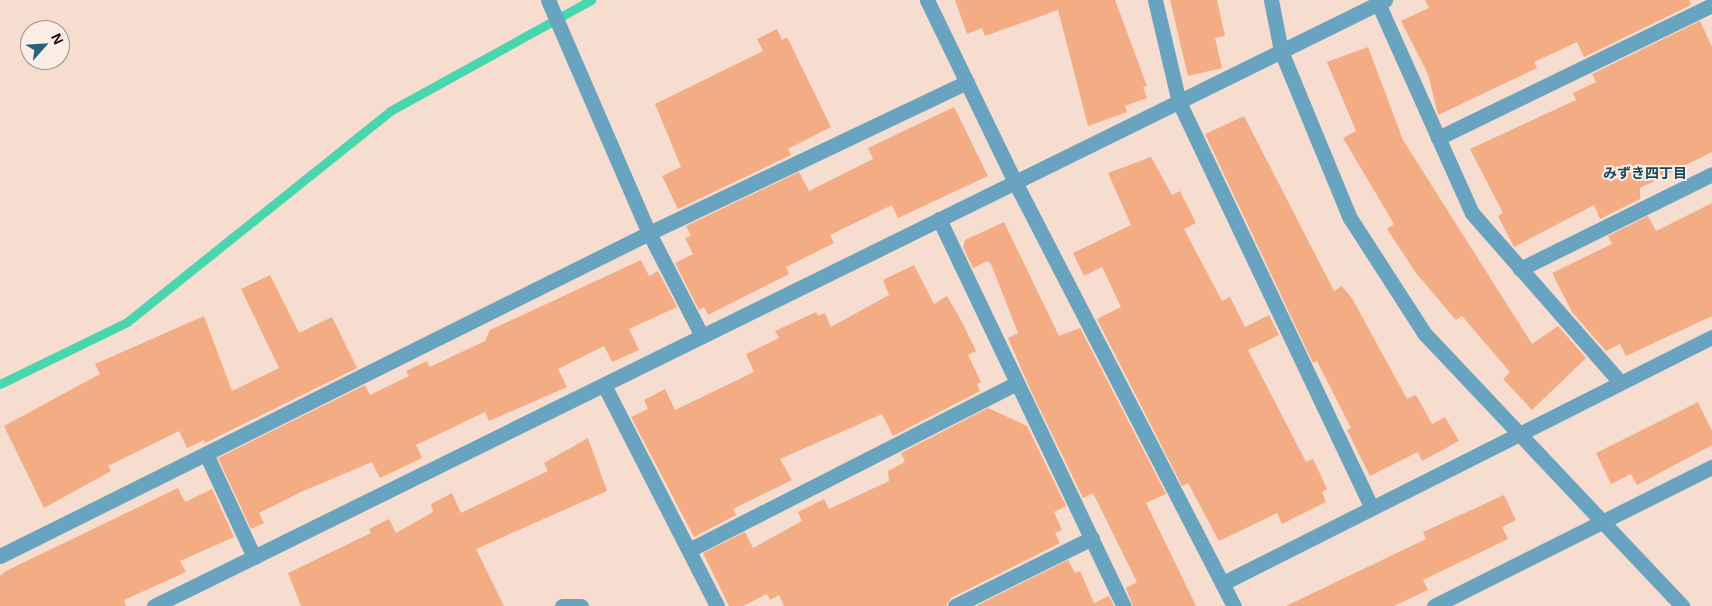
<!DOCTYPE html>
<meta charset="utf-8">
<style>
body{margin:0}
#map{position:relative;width:1712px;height:606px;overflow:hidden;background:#f6ddcf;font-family:Helvetica,"Noto Sans JP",sans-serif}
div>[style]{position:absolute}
.stream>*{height:9px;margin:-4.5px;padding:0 4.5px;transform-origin:4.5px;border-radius:4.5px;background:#49d6af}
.building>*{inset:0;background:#f3ac84}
.minor>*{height:15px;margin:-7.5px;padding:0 7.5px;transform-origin:7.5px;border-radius:7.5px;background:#68a3c0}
span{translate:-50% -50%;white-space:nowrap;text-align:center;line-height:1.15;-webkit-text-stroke:4px #faede6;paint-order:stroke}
.neighbourhood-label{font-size:14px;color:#19475b;font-weight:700}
.north{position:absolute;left:20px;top:20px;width:50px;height:50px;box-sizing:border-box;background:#faede6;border:1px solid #a1918a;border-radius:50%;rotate:64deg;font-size:14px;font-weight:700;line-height:20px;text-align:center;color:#1c0800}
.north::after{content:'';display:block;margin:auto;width:18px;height:22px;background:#28617a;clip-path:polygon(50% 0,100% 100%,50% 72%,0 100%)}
</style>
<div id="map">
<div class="stream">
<i style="left:0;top:384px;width:141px;rotate:-26deg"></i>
<i style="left:127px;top:322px;width:337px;rotate:-38.7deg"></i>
<i style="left:390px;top:111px;width:230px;rotate:-28.9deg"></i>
</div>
<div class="building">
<i style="clip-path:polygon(955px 0,1115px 0,1147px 86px,1143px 87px,1147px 98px,1125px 106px,1127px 112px,1088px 126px,1058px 10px,985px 36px,982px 28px,967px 34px)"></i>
<i style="clip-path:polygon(1170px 0,1217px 0,1225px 36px,1215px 38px,1222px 68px,1188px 76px)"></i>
<i style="clip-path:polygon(1425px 0,1689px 0,1691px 5px,1584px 57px,1577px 42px,1534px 62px,1537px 68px,1438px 115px,1428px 74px,1401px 21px,1429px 8px)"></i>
<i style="clip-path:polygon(1700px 21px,1712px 47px,1712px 152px,1640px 188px,1640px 199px,1600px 219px,1594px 205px,1514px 247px,1498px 216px,1503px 213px,1470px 149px,1576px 100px,1573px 93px,1596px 82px,1592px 74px)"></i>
<i style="clip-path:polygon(777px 29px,782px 40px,787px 37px,831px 127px,788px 149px,791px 155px,678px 209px,662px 176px,681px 167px,655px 104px,763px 51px,757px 39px)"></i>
<i style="clip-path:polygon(1368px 47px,1403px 140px,1532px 344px,1558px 326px,1586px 358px,1532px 410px,1503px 379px,1510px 372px,1462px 316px,1456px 320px,1416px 273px,1387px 229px,1394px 224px,1343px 138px,1356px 131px,1327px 62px)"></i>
<i style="clip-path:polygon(954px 107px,988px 176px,898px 218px,892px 205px,830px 235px,834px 243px,786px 267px,789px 274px,708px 315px,704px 307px,699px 310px,675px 263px,693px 254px,685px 238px,691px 236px,686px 226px,799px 172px,809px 191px,873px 159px,868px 148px)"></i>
<i style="clip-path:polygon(1244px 116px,1334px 291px,1342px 286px,1353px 300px,1407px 399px,1416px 395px,1432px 424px,1445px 417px,1459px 441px,1422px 461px,1418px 452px,1370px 476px,1347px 430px,1351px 428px,1317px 361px,1313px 363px,1205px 134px)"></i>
<i style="clip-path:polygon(1151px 157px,1172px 195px,1180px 191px,1196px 223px,1184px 229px,1222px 301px,1230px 297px,1245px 327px,1269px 315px,1279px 335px,1248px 350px,1306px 462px,1313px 459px,1327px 489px,1322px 492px,1326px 502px,1282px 524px,1277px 513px,1219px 541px,1188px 483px,1182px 486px,1097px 319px,1121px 307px,1102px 267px,1084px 276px,1073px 253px,1131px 225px,1108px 173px)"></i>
<i style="clip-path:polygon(1712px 203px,1712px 316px,1626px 356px,1620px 344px,1606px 351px,1572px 312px,1552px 273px,1612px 244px,1608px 236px,1648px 216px,1656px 231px)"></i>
<i style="clip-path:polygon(1004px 222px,1059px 336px,1080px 328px,1166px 494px,1146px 503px,1196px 606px,1133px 606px,1126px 588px,1137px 582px,1093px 493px,1083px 498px,1031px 391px,1008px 338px,1018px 333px,991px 264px,987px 261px,973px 268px,963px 247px,965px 240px)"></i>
<i style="clip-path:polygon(641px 260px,649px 276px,658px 271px,677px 307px,629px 329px,639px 350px,612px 362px,604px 346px,558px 369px,567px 387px,489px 421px,485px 412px,416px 445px,422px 458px,380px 478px,372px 462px,301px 492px,259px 513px,264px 523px,251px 529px,218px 458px,365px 385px,370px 395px,409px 376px,406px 371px,427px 361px,430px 367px,485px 341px,490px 330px)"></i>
<i style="clip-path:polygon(914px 265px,934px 304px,947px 296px,962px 322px,976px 351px,968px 355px,981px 382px,977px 384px,980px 391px,893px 436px,882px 414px,780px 459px,792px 480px,733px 509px,736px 515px,694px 537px,631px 417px,648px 409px,644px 400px,665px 389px,675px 410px,754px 372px,746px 354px,779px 338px,775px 331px,816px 312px,818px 316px,825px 313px,831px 327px,889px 295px,883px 280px)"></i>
<i style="clip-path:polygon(270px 275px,299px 333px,332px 317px,357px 368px,205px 443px,204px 440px,187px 448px,179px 431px,108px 466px,111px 471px,44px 508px,4px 426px,100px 374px,95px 364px,204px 316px,232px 391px,279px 368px,241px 289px)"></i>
<i style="clip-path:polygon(1698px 402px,1712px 431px,1712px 445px,1637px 485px,1631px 474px,1611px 484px,1596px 453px)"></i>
<i style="clip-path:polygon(988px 408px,1027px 426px,1066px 506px,1054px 512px,1062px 530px,1055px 533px,1060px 543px,951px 598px,946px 606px,784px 606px,779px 595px,770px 600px,767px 594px,743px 606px,729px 606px,703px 553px,745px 532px,753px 548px,802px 521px,798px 512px,824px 499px,829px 509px,889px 481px,888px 471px,905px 462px,901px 453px)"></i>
<i style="clip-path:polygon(588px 438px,607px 491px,476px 549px,504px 606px,301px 606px,288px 573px,371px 533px,369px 529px,389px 519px,396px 533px,433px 512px,431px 504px,452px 493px,461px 513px,548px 471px,544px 463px)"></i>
<i style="clip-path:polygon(178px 488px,185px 502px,212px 489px,234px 537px,180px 561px,186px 572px,124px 600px,126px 606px,0 606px,0 576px,6px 571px)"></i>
<i style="clip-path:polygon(1504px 495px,1516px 520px,1502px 527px,1508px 539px,1423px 580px,1428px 590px,1394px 606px,1286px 606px,1426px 539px,1423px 532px)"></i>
<i style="clip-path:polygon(1068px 560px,1075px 573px,1080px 571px,1094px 603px,1109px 596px,1114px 606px,976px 606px)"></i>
</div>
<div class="minor">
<i style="left:548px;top:0;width:254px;rotate:66.6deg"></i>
<i style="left:649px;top:233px;width:116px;rotate:62.8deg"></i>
<i style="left:927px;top:0;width:202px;rotate:64.2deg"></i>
<i style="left:1015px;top:182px;width:477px;rotate:62.7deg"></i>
<i style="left:1155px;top:0;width:105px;rotate:76.8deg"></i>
<i style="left:1179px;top:102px;width:448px;rotate:64.6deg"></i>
<i style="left:1271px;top:0;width:52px;rotate:78.9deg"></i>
<i style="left:1281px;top:51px;width:181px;rotate:67.6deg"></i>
<i style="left:1350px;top:218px;width:137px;rotate:57.2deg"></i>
<i style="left:1424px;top:333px;width:376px;rotate:46.6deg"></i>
<i style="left:1378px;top:3px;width:230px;rotate:65.9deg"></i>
<i style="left:1472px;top:213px;width:225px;rotate:48.8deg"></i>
<i style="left:1438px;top:138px;width:305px;rotate:-25.9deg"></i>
<i style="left:939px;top:219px;width:429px;rotate:64.5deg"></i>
<i style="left:1520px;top:269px;width:214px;rotate:-26.3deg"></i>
<i style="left:604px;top:385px;width:248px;rotate:62.9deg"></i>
<i style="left:206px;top:454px;width:114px;rotate:65deg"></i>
<i style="left:689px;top:550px;width:368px;rotate:-27deg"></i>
<i style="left:0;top:556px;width:725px;rotate:-26.46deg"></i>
<i style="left:649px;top:233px;width:352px;rotate:-25.4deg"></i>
<i style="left:1223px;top:583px;width:547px;rotate:-26.71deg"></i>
<i style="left:154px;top:606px;width:1372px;rotate:-26.21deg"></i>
<i style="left:562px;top:606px;width:19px"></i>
<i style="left:955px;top:606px;width:153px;rotate:-26.4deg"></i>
<i style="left:1434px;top:606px;width:311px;rotate:-26.6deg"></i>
</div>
<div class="neighbourhood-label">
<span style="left:1645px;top:173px">みずき四丁目</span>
</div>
<div class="north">N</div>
</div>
